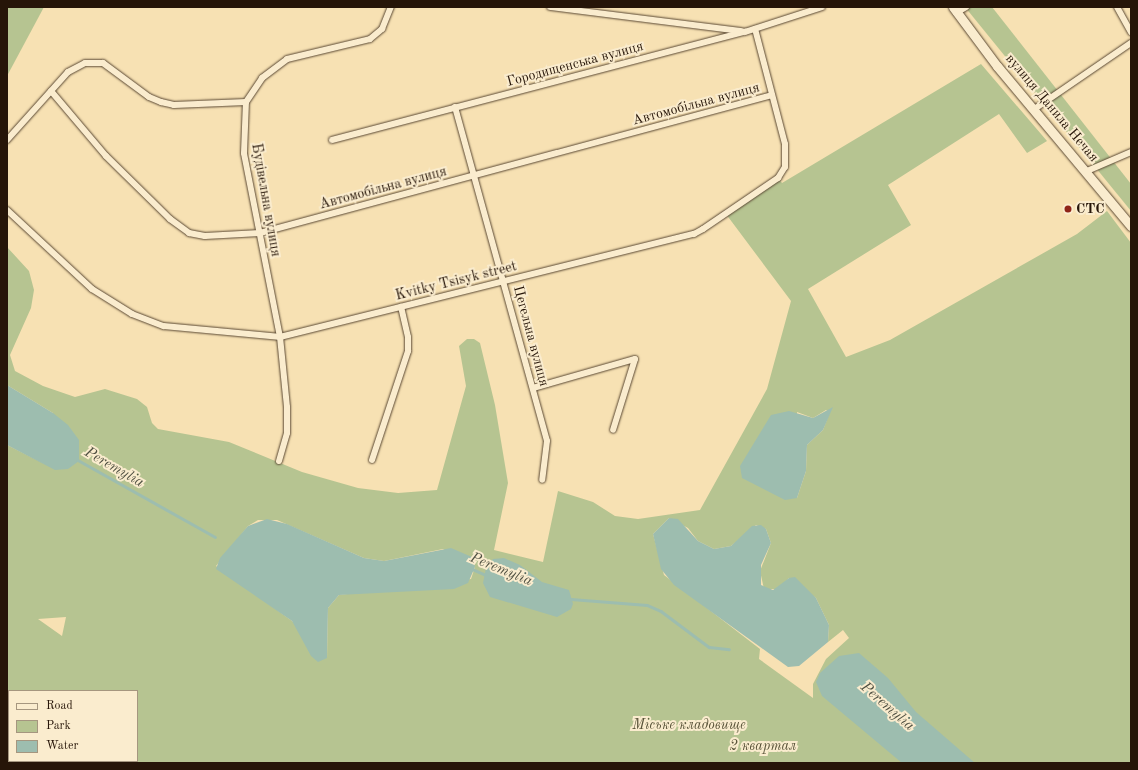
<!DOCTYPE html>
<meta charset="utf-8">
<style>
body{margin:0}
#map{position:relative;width:1138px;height:770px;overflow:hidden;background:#f7e1b3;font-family:"Old Standard TT",serif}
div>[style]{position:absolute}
.green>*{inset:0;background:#b6c491}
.water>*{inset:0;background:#9dbdaf}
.stream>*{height:2.5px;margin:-1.25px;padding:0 1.25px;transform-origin:1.25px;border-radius:1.25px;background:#9dbdaf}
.roads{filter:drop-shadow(0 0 1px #5a4833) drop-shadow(0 0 1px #5a4833)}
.minor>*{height:6px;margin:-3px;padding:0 3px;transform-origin:3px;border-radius:3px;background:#faecce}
.secondary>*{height:9px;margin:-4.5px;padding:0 4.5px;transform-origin:4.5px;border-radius:4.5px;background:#faecce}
.dots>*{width:11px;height:11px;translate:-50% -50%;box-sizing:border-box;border:2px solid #faecce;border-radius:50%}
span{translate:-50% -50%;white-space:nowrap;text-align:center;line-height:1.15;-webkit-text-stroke:4px #faecce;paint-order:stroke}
.street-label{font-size:14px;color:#261508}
.poi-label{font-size:14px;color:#261508;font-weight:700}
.left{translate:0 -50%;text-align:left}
.park-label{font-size:14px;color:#585238;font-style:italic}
.water-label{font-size:15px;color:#505042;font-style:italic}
.frame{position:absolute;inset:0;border:8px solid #261508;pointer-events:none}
.legend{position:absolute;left:8px;top:690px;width:130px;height:72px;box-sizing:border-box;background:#faecce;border:1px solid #a5967f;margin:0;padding:5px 7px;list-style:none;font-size:12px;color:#261508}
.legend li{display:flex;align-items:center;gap:8px;height:20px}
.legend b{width:20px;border:1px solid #a5967f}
</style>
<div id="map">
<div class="green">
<i style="clip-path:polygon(7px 7px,44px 7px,7px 76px)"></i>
<i style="clip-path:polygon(965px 7px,992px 7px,1131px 184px,1131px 211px)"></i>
<i style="clip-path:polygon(evenodd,981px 64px,1047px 141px,1027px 153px,999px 114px,888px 185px,911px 225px,808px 289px,846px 357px,890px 340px,1077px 234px,1107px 211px,1131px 243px,1131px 763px,7px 763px,7px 445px,55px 469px,53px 413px,7px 385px,7px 247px,29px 271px,34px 290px,31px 308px,10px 355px,15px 371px,43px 386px,75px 397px,105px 389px,137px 399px,147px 407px,152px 423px,158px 429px,229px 442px,302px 472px,358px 488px,398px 493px,437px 490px,466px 386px,459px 346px,467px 339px,474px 339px,480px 343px,495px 405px,508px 483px,494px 550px,543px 562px,558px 491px,593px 502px,615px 516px,638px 519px,700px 510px,767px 389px,791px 301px,726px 214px,778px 178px,782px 183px,981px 64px,826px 410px,830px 412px,823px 430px,807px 445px,806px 471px,797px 498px,797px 412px,813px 418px,826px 410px,981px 64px,669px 518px,688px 528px,698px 541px,714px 549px,731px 546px,756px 525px,766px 529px,771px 543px,760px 571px,764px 589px,778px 589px,789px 578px,816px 598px,829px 625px,828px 642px,843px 630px,849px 638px,826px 659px,813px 684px,813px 698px,759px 659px,760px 649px,664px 575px,653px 534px,669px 518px,981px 64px,258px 520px,277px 520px,364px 558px,384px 561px,443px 549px,475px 567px,471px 579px,339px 595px,328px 608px,327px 658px,292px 621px,216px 566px,248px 526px,258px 520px,981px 64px,66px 617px,62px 636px,38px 619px,66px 617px,981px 64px,9px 691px,137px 691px,137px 761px,9px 761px,9px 691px)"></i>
</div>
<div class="water">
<i style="clip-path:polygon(7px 385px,53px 413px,68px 425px,79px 440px,79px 461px,68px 469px,55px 470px,7px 445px)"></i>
<i style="clip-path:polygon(833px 407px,823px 430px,807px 445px,806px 471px,797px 498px,785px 500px,742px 478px,740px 466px,771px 415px,789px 411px,813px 418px)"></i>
<i style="clip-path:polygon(669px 518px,678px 519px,698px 541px,714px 549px,731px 546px,752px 526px,761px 525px,766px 529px,771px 543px,761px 565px,761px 585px,773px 590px,789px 578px,795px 577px,816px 598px,829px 625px,828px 642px,799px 666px,788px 667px,674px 585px,661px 569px,653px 534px)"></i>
<i style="clip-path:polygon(267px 519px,287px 524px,364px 558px,384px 561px,451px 548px,472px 557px,475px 567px,468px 583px,454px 589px,339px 595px,328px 608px,327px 658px,318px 662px,311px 656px,292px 621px,216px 569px,220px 558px,248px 526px)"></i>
<i style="clip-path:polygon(504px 558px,520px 565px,542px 582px,569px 590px,573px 604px,571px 609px,557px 617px,490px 597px,483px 583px,486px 568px,493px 559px)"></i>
<i style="clip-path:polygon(859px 653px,888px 678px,916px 712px,975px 763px,902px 763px,822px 696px,816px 682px,820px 673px,839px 656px)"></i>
</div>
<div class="stream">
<i style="left:78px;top:460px;width:157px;rotate:29.3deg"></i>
<i style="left:472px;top:569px;width:15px;rotate:23deg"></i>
<i style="left:571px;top:599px;width:76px;rotate:4.5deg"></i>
<i style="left:647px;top:605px;width:15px;rotate:23deg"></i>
<i style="left:661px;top:611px;width:60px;rotate:36.9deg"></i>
<i style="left:709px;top:647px;width:20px;rotate:6deg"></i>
</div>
<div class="roads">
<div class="minor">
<i style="left:550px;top:7px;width:193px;rotate:7.2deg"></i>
<i style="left:1117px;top:7px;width:29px;rotate:61deg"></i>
<i style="left:956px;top:13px;width:12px;rotate:-31deg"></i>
<i style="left:51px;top:91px;width:85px;rotate:49.8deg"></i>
<i style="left:106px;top:156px;width:90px;rotate:44.5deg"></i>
<i style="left:170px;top:219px;width:24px;rotate:36deg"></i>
<i style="left:189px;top:233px;width:16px;rotate:11deg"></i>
<i style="left:205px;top:236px;width:55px;rotate:-3.1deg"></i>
<i style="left:260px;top:233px;width:530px;rotate:-15.08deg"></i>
<i style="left:455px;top:107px;width:346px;rotate:74.6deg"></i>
<i style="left:547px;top:441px;width:39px;rotate:97deg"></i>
<i style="left:1033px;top:110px;width:119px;rotate:-34.4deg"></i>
<i style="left:7px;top:140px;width:91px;rotate:-48.1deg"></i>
<i style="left:68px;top:72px;width:19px;rotate:-28deg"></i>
<i style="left:85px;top:63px;width:18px"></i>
<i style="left:103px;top:63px;width:57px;rotate:36.5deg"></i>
<i style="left:149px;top:97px;width:13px;rotate:23deg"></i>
<i style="left:161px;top:102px;width:13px;rotate:13deg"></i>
<i style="left:174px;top:105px;width:72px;rotate:-2.4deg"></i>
<i style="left:332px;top:140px;width:427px;rotate:-14.7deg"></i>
<i style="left:745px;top:32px;width:81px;rotate:-18deg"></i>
<i style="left:1087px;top:171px;width:48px;rotate:-23.4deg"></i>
<i style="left:7px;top:210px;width:116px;rotate:42.9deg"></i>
<i style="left:92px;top:289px;width:47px;rotate:32deg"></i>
<i style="left:132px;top:314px;width:34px;rotate:21deg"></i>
<i style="left:164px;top:326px;width:117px;rotate:5.4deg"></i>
<i style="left:280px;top:337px;width:427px;rotate:-14deg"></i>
<i style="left:694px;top:234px;width:10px;rotate:-29deg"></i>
<i style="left:703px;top:229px;width:91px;rotate:-34.2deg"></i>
<i style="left:778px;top:178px;width:13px;rotate:-58deg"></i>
<i style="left:785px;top:167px;width:23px;rotate:-90deg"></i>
<i style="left:785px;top:144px;width:119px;rotate:-104.6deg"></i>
<i style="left:533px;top:388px;width:106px;rotate:-15.9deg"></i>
<i style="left:635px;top:359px;width:74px;rotate:107.2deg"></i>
<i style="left:372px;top:460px;width:115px;rotate:-71.7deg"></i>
<i style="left:408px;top:351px;width:14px;rotate:-90deg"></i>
<i style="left:408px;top:337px;width:31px;rotate:-103deg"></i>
<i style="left:279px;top:461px;width:29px;rotate:-74deg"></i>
<i style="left:287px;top:433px;width:26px;rotate:-90deg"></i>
<i style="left:287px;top:407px;width:70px;rotate:-95.7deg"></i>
<i style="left:280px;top:337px;width:187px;rotate:-101.1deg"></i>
<i style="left:244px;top:153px;width:51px;rotate:-87.8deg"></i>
<i style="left:246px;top:102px;width:29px;rotate:-56deg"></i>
<i style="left:262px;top:78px;width:31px;rotate:-37deg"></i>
<i style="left:287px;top:59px;width:85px;rotate:-13.5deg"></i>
<i style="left:370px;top:39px;width:16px;rotate:-40deg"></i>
<i style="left:382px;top:29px;width:24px;rotate:-68deg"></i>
</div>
<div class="secondary">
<i style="left:953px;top:7px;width:74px;rotate:53.3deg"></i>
<i style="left:997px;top:66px;width:209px;rotate:50.1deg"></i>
</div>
</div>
<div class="dots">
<i style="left:1068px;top:209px;background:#8f2418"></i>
</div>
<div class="street-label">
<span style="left:575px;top:64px;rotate:-15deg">Городищенська вулиця</span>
<span style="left:696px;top:104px;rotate:-15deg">Автомобільна вулиця</span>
<span style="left:1052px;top:108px;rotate:50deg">вулиця Данила Нечая</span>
<span style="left:383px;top:188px;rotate:-15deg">Автомобільна вулиця</span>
<span style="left:266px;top:200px;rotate:80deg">Будівельна вулиця</span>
<span style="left:456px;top:281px;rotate:-14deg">Kvitky Tsisyk street</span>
<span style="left:531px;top:336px;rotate:75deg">Цегельна вулиця</span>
</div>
<div class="poi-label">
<span class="left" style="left:1076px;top:209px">СТС</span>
</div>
<div class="park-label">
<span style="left:689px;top:725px">Міське кладовище</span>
<span style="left:763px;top:746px">2 квартал</span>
</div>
<div class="water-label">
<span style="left:114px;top:468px;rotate:30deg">Peremylia</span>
<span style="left:501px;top:570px;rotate:22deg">Peremylia</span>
<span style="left:887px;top:707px;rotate:41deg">Peremylia</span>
</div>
<div class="frame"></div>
<ul class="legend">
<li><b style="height:5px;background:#faecce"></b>Road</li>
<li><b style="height:11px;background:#b6c491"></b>Park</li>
<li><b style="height:11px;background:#9dbdaf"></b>Water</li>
</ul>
</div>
